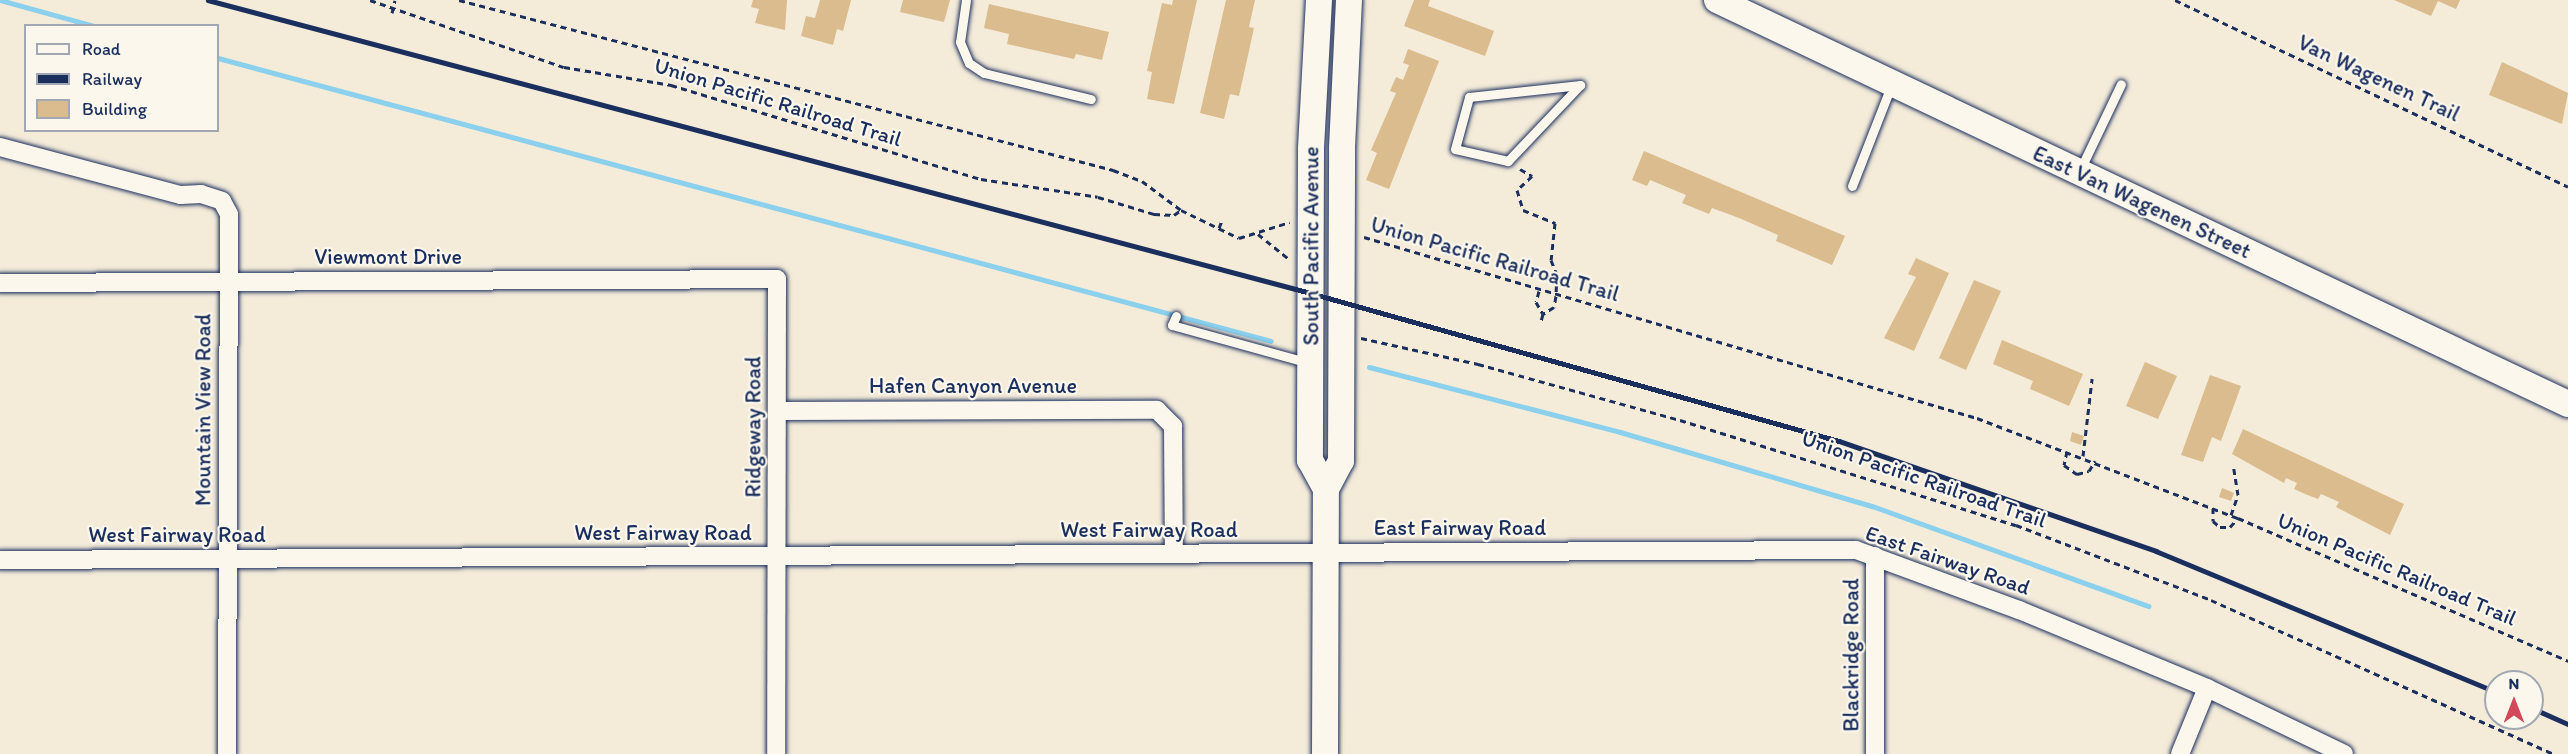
<!DOCTYPE html>
<style>
body{margin:0}
#map{position:relative;width:2568px;height:754px;overflow:hidden;background:#f4ebd9;font-family:Itim,sans-serif}
div>[style]{position:absolute}
.stream>*{height:5px;margin:-2.5px;padding:0 2.5px;transform-origin:2.5px;border-radius:2.5px;background:#8bd0ec}
.building>*{inset:0;background:#dabc8e}
.path>*{height:3px;margin-top:-1.5px;transform-origin:0;background:repeating-linear-gradient(90deg,#1b2f5e 0 6px,transparent 0 10.5px)}
.roads{filter:drop-shadow(0 0 2px #1b2f5e) drop-shadow(0 0 2px #1b2f5e)}
.lane>*{height:9px;margin:-4.5px;padding:0 4.5px;transform-origin:4.5px;border-radius:4.5px;background:#fbf7ec}
.street>*{height:18px;margin:-9px;padding:0 9px;transform-origin:9px;border-radius:9px;background:#fbf7ec}
.secondary>*{height:26px;margin:-13px;padding:0 13px;transform-origin:13px;border-radius:13px;background:#fbf7ec}
.rail>*{height:4.5px;margin:-2.25px;padding:0 2.25px;transform-origin:2.25px;border-radius:2.25px;background:#1b2f5e}
span{translate:-50% -50%;white-space:nowrap;text-align:center;line-height:1.15;-webkit-text-stroke:4.5px #fbf7ec;paint-order:stroke}
.street-label{font-size:22px;color:#1b2f5e}
.legend{position:absolute;left:24px;top:24px;width:195px;height:108px;box-sizing:border-box;background:#fbf7ec;border:2px solid #a1a7b3;margin:0;padding:8px 10px;list-style:none;font-size:18px;color:#1b2f5e}
.legend li{display:flex;align-items:center;gap:12px;height:30px}
.legend b{width:30px;border:2px solid #a1a7b3}
.north{position:absolute;left:2484px;top:670px;width:60px;height:60px;box-sizing:border-box;background:#fbf7ec;border:2px solid #a1a7b3;border-radius:50%;rotate:0deg;font-size:16px;font-weight:700;line-height:24px;text-align:center;color:#1b2f5e}
.north::after{content:'';display:block;margin:auto;width:21px;height:27px;background:#d1495b;clip-path:polygon(50% 0,100% 100%,50% 72%,0 100%)}
</style>
<div id="map">
<div class="stream">
<i style="left:0;top:0;width:98px;rotate:15.5deg"></i>
<i style="left:218px;top:58px;width:1090px;rotate:15.04deg"></i>
<i style="left:1369px;top:367px;width:259px;rotate:14.5deg"></i>
<i style="left:1620px;top:432px;width:263px;rotate:16.4deg"></i>
<i style="left:1872px;top:506px;width:294px;rotate:19.9deg"></i>
</div>
<div class="building">
<i style="clip-path:polygon(753px 0,787px 0,785px 30px,755px 23px,759px 9px,751px 7px)"></i>
<i style="clip-path:polygon(820px 0,851px 0,843px 31px,837px 29px,833px 45px,801px 36px,806px 16px,815px 18px)"></i>
<i style="clip-path:polygon(903px 0,950px 0,944px 22px,900px 12px)"></i>
<i style="clip-path:polygon(1173px 0,1197px 0,1174px 104px,1147px 99px,1152px 72px,1147px 71px,1162px 3px,1172px 5px)"></i>
<i style="clip-path:polygon(1226px 0,1255px 0,1249px 27px,1254px 28px,1239px 96px,1230px 94px,1224px 119px,1200px 113px)"></i>
<i style="clip-path:polygon(1414px 0,1430px 0,1428px 6px,1494px 31px,1485px 56px,1404px 26px)"></i>
<i style="clip-path:polygon(2394px 0,2460px 0,2456px 9px,2438px 1px,2431px 16px)"></i>
<i style="clip-path:polygon(989px 4px,1109px 32px,1102px 60px,1076px 54px,1074px 59px,1007px 44px,1009px 34px,984px 28px)"></i>
<i style="clip-path:polygon(1408px 49px,1439px 61px,1389px 189px,1366px 180px,1377px 153px,1371px 150px,1396px 93px,1390px 91px,1396px 77px,1403px 80px,1409px 65px,1403px 63px)"></i>
<i style="clip-path:polygon(2502px 62px,2568px 93px,2562px 124px,2489px 95px)"></i>
<i style="clip-path:polygon(1644px 151px,1845px 236px,1832px 265px,1776px 241px,1778px 235px,1739px 218px,1712px 208px,1709px 214px,1682px 203px,1686px 195px,1650px 180px,1647px 186px,1632px 180px)"></i>
<i style="clip-path:polygon(1916px 258px,1949px 273px,1914px 351px,1884px 338px,1916px 277px,1908px 274px)"></i>
<i style="clip-path:polygon(1541px 272px,1554px 275px,1552px 283px,1539px 280px)"></i>
<i style="clip-path:polygon(1974px 280px,2001px 291px,1966px 370px,1939px 358px)"></i>
<i style="clip-path:polygon(2002px 340px,2083px 374px,2069px 406px,2030px 389px,2033px 381px,1993px 364px)"></i>
<i style="clip-path:polygon(2145px 362px,2177px 376px,2158px 419px,2126px 406px)"></i>
<i style="clip-path:polygon(2210px 375px,2241px 386px,2221px 441px,2212px 437px,2203px 462px,2181px 455px)"></i>
<i style="clip-path:polygon(2243px 429px,2404px 504px,2390px 535px,2336px 507px,2339px 502px,2321px 494px,2318px 499px,2305px 494px,2294px 489px,2297px 483px,2286px 478px,2284px 483px,2232px 454px)"></i>
<i style="clip-path:polygon(2072px 432px,2084px 436px,2081px 445px,2070px 441px)"></i>
<i style="clip-path:polygon(2222px 488px,2234px 493px,2231px 501px,2219px 497px)"></i>
</div>
<div class="path">
<i style="left:370px;top:0;width:205px;rotate:19.1deg"></i>
<i style="left:564px;top:67px;width:109px;rotate:9.5deg"></i>
<i style="left:671px;top:85px;width:324px;rotate:16.9deg"></i>
<i style="left:981px;top:179px;width:118px;rotate:8.7deg"></i>
<i style="left:1098px;top:197px;width:59px;rotate:16.9deg"></i>
<i style="left:1154px;top:214px;width:20px;rotate:3deg"></i>
<i style="left:1174px;top:215px;width:9px;rotate:-36deg"></i>
<i style="left:459px;top:0;width:676px;rotate:14.57deg"></i>
<i style="left:1113px;top:170px;width:31px;rotate:21deg"></i>
<i style="left:1142px;top:181px;width:49px;rotate:36.6deg"></i>
<i style="left:1181px;top:210px;width:64px;rotate:25.8deg"></i>
<i style="left:1239px;top:238px;width:53px;rotate:-17.4deg"></i>
<i style="left:2175px;top:0;width:435px;rotate:25.4deg"></i>
<i style="left:392px;top:13px;width:13px;rotate:-77deg"></i>
<i style="left:1520px;top:169px;width:14px;rotate:30deg"></i>
<i style="left:1532px;top:176px;width:21px;rotate:137deg"></i>
<i style="left:1517px;top:190px;width:21px;rotate:73deg"></i>
<i style="left:1523px;top:210px;width:35px;rotate:22deg"></i>
<i style="left:1555px;top:223px;width:37px;rotate:96deg"></i>
<i style="left:1551px;top:260px;width:16px;rotate:68deg"></i>
<i style="left:1557px;top:275px;width:21px;rotate:93deg"></i>
<i style="left:1556px;top:296px;width:11px;rotate:100deg"></i>
<i style="left:1554px;top:307px;width:13px;rotate:148deg"></i>
<i style="left:1543px;top:314px;width:7px;rotate:106deg"></i>
<i style="left:1219px;top:228px;width:9px;rotate:-69deg"></i>
<i style="left:1258px;top:234px;width:40px;rotate:39deg"></i>
<i style="left:1364px;top:237px;width:639px;rotate:16.45deg"></i>
<i style="left:1977px;top:418px;width:280px;rotate:21deg"></i>
<i style="left:2238px;top:518px;width:360px;rotate:23.4deg"></i>
<i style="left:1539px;top:291px;width:11px;rotate:105deg"></i>
<i style="left:1536px;top:302px;width:14px;rotate:60deg"></i>
<i style="left:1361px;top:338px;width:120px;rotate:12.5deg"></i>
<i style="left:1478px;top:364px;width:210px;rotate:15.5deg"></i>
<i style="left:1680px;top:420px;width:352px;rotate:17.4deg"></i>
<i style="left:2016px;top:525px;width:209px;rotate:21deg"></i>
<i style="left:2211px;top:600px;width:375px;rotate:24.2deg"></i>
<i style="left:2067px;top:451px;width:14px;rotate:102deg"></i>
<i style="left:2064px;top:465px;width:16px;rotate:35deg"></i>
<i style="left:2077px;top:474px;width:12px;rotate:-14deg"></i>
<i style="left:2089px;top:471px;width:12px;rotate:-59deg"></i>
<i style="left:2083px;top:456px;width:78px;rotate:-83.3deg"></i>
<i style="left:2213px;top:508px;width:13px;rotate:90deg"></i>
<i style="left:2213px;top:521px;width:9px;rotate:41deg"></i>
<i style="left:2220px;top:527px;width:10px"></i>
<i style="left:2230px;top:527px;width:12px;rotate:-48deg"></i>
<i style="left:2231px;top:515px;width:21px;rotate:-71deg"></i>
<i style="left:2238px;top:495px;width:30px;rotate:-99deg"></i>
</div>
<div class="roads">
<div class="lane">
<i style="left:966px;top:0;width:42px;rotate:98.1deg"></i>
<i style="left:960px;top:42px;width:23px;rotate:67deg"></i>
<i style="left:969px;top:63px;width:18px;rotate:34deg"></i>
<i style="left:984px;top:73px;width:110px;rotate:13.7deg"></i>
<i style="left:1580px;top:85px;width:105px;rotate:133.5deg"></i>
<i style="left:1508px;top:161px;width:54px;rotate:-167.2deg"></i>
<i style="left:1455px;top:149px;width:54px;rotate:-74.9deg"></i>
<i style="left:1469px;top:97px;width:112px;rotate:-6.2deg"></i>
<i style="left:2080px;top:170px;width:95px;rotate:-64.5deg"></i>
<i style="left:1852px;top:186px;width:107px;rotate:-68.7deg"></i>
<i style="left:1176px;top:316px;width:10px;rotate:114deg"></i>
<i style="left:1172px;top:325px;width:142px;rotate:15.5deg"></i>
</div>
<div class="street">
<i style="left:0;top:147px;width:187px;rotate:14.9deg"></i>
<i style="left:181px;top:195px;width:20px;rotate:-3deg"></i>
<i style="left:201px;top:194px;width:22px;rotate:18deg"></i>
<i style="left:222px;top:201px;width:15px;rotate:62deg"></i>
<i style="left:229px;top:214px;width:540px;rotate:90.21deg"></i>
<i style="left:0;top:283px;width:777px;rotate:-0.29deg"></i>
<i style="left:777px;top:279px;width:475px;rotate:90.1deg"></i>
<i style="left:777px;top:411px;width:380px;rotate:-0.2deg"></i>
<i style="left:1157px;top:410px;width:23px;rotate:45deg"></i>
<i style="left:1173px;top:426px;width:128px;rotate:89.6deg"></i>
<i style="left:0;top:560px;width:1856px;rotate:-0.31deg"></i>
<i style="left:1856px;top:550px;width:174px;rotate:20.2deg"></i>
<i style="left:2019px;top:610px;width:204px;rotate:22.5deg"></i>
<i style="left:2207px;top:688px;width:152px;rotate:25.7deg"></i>
<i style="left:1875px;top:754px;width:198px;rotate:-90deg"></i>
<i style="left:2180px;top:754px;width:71px;rotate:-67.8deg"></i>
</div>
<div class="secondary">
<i style="left:1319px;top:0;width:149px;rotate:93.1deg"></i>
<i style="left:1311px;top:149px;width:311px;rotate:90.2deg"></i>
<i style="left:1310px;top:460px;width:33px;rotate:61deg"></i>
<i style="left:1717px;top:0;width:942px;rotate:25.4deg"></i>
<i style="left:1325px;top:754px;width:265px;rotate:-89.8deg"></i>
<i style="left:1326px;top:489px;width:32px;rotate:-62deg"></i>
<i style="left:1341px;top:461px;width:313px;rotate:-89.8deg"></i>
<i style="left:1342px;top:148px;width:148px;rotate:-87.3deg"></i>
</div>
</div>
<div class="rail">
<i style="left:208px;top:0;width:1126px;rotate:14.88deg"></i>
<i style="left:1296px;top:289px;width:564px;rotate:15.64deg"></i>
<i style="left:1839px;top:441px;width:336px;rotate:19.1deg"></i>
<i style="left:2156px;top:551px;width:368px;rotate:22.5deg"></i>
<i style="left:2532px;top:708px;width:39px;rotate:24deg"></i>
</div>
<div class="street-label">
<span style="left:2379px;top:78px;rotate:25deg">Van Wagenen Trail</span>
<span style="left:778px;top:102px;rotate:17deg">Union Pacific Railroad Trail</span>
<span style="left:2142px;top:202px;rotate:25deg">East Van Wagenen Street</span>
<span style="left:1311px;top:246px;rotate:-90deg">South Pacific Avenue</span>
<span style="left:388px;top:257px">Viewmont Drive</span>
<span style="left:1495px;top:259px;rotate:16deg">Union Pacific Railroad Trail</span>
<span style="left:973px;top:386px">Hafen Canyon Avenue</span>
<span style="left:203px;top:410px;rotate:-90deg">Mountain View Road</span>
<span style="left:753px;top:427px;rotate:-90deg">Ridgeway Road</span>
<span style="left:1924px;top:479px;rotate:19deg">Union Pacific Railroad Trail</span>
<span style="left:1460px;top:528px">East Fairway Road</span>
<span style="left:1149px;top:530px">West Fairway Road</span>
<span style="left:663px;top:533px">West Fairway Road</span>
<span style="left:177px;top:535px">West Fairway Road</span>
<span style="left:1948px;top:560px;rotate:19deg">East Fairway Road</span>
<span style="left:2397px;top:569px;rotate:23deg">Union Pacific Railroad Trail</span>
<span style="left:1851px;top:655px;rotate:-90deg">Blackridge Road</span>
</div>
<ul class="legend">
<li><b style="height:8px;background:#fbf7ec"></b>Road</li>
<li><b style="height:8px;background:#1b2f5e"></b>Railway</li>
<li><b style="height:16px;background:#dabc8e"></b>Building</li>
</ul>
<div class="north">N</div>
</div>
